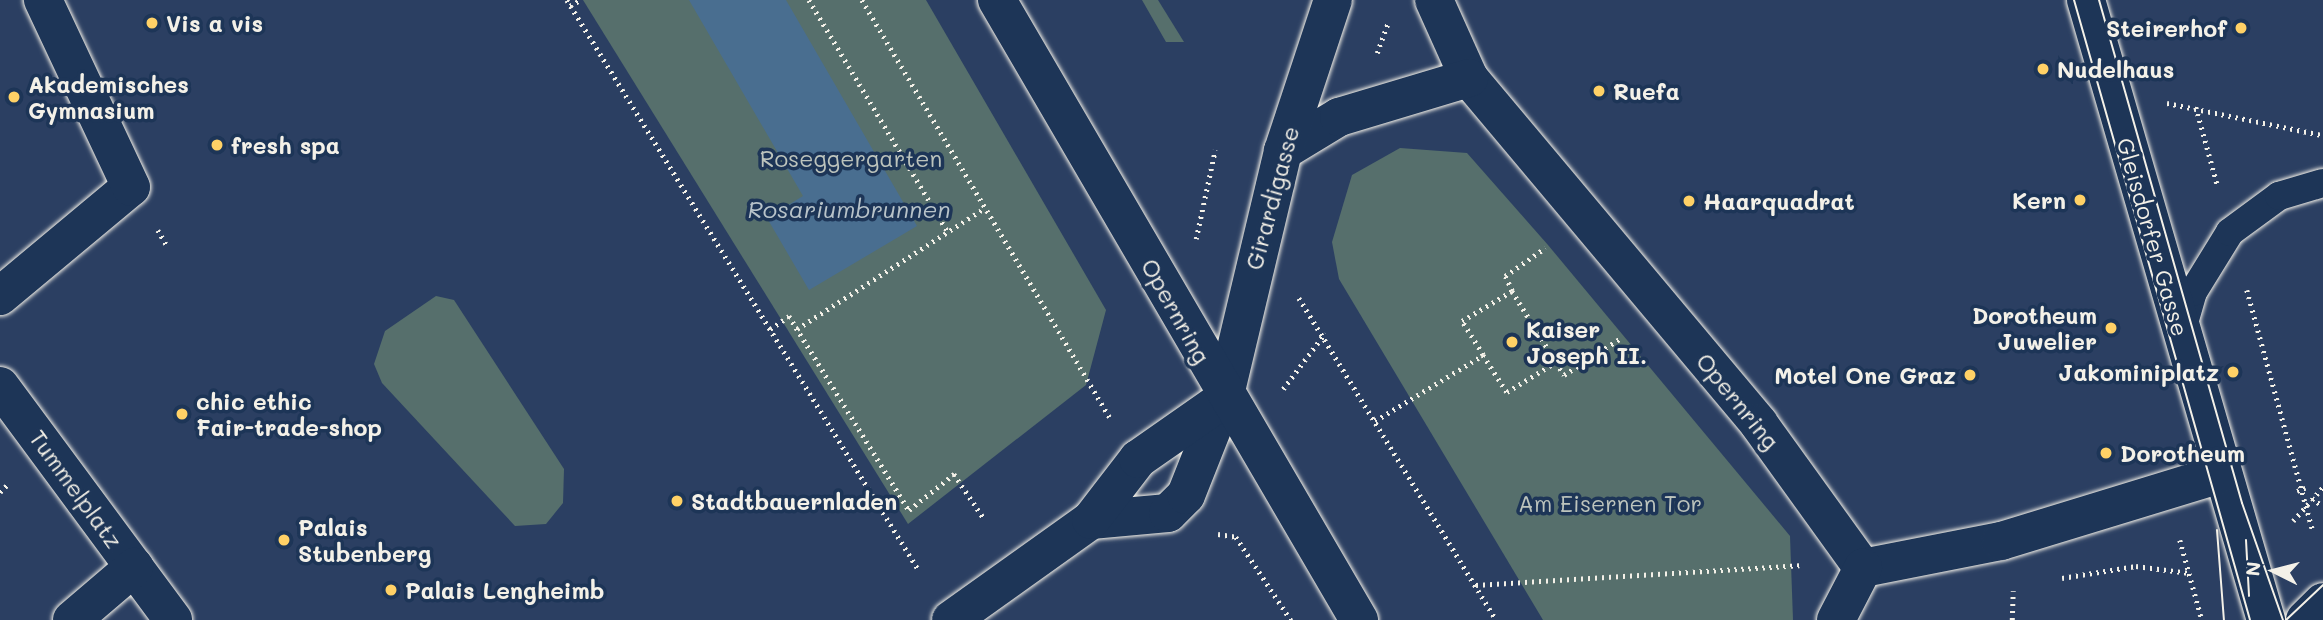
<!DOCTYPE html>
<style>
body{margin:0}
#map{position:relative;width:2323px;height:620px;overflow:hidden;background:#2b3f62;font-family:Mali,sans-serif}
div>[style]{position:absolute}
.green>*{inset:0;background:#566f6c}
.water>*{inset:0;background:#496e90}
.path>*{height:4.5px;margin-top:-2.25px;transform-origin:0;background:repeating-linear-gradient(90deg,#f4f1e8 0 2px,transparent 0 7px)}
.roads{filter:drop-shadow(0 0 2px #f4f1e8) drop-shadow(0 0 2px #f4f1e8)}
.lane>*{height:28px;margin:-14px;padding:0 14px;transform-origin:14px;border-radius:14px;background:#1d3557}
.street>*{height:38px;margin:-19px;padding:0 19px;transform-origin:19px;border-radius:19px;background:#1d3557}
.primary>*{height:38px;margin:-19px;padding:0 19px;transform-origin:19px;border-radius:19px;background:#1d3557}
.tram>*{height:2px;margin:-1px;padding:0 1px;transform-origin:1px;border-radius:1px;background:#f4f1e8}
.dots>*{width:19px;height:19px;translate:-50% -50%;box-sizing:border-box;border:4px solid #1d3557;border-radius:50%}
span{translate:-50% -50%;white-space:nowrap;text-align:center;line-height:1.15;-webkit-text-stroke:7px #1d3557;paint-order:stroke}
.poi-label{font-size:23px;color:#f4f1e8;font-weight:700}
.left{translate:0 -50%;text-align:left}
.right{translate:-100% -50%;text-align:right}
.park-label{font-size:23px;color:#bdc4bd}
.street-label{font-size:23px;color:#f4f1e8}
.water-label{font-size:24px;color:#b8c3c9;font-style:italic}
.north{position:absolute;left:2239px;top:536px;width:70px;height:70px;-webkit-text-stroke:5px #1d3557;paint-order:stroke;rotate:276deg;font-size:19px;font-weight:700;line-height:28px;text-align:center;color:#f4f1e8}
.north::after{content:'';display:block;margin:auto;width:24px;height:32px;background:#f4f1e8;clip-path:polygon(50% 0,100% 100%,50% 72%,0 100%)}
</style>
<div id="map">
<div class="green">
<i style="clip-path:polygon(583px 0,926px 0,1106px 310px,1086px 385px,908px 524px)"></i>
<i style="clip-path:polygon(1142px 0,1158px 0,1184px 42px,1166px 42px)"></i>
<i style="clip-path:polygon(1400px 148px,1467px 153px,1548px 245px,1790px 536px,1793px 620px,1543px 620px,1339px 279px,1332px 242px,1352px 175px)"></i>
<i style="clip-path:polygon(436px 296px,454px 300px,564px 469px,563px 503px,546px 524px,515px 526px,382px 383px,374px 364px,385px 331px)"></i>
</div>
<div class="water">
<i style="clip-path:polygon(689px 0,786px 0,917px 226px,809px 290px,767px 218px,803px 196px)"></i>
</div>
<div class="path">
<i style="left:567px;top:0;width:669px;rotate:58.33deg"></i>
<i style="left:809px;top:0;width:270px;rotate:59.1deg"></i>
<i style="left:862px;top:0;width:485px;rotate:59.3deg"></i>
<i style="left:570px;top:6px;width:12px;rotate:-31deg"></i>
<i style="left:1377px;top:53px;width:33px;rotate:-70deg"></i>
<i style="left:2167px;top:103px;width:158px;rotate:11.7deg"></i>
<i style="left:2196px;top:107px;width:83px;rotate:74.6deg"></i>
<i style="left:158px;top:230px;width:20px;rotate:60deg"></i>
<i style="left:1196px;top:239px;width:91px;rotate:-77.9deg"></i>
<i style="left:2247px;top:290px;width:250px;rotate:74.7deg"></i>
<i style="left:1512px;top:291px;width:99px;rotate:58.2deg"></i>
<i style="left:1564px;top:375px;width:68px;rotate:-33deg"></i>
<i style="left:1299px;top:298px;width:377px;rotate:58.5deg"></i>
<i style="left:770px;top:329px;width:23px;rotate:-34deg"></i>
<i style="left:789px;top:316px;width:228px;rotate:58.3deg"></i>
<i style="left:909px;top:510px;width:58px;rotate:-38.7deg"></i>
<i style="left:954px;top:474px;width:55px;rotate:56deg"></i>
<i style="left:797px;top:329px;width:221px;rotate:-32.8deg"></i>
<i style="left:1483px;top:355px;width:44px;rotate:57deg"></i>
<i style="left:1507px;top:392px;width:57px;rotate:-31.5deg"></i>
<i style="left:1283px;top:389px;width:70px;rotate:-53.1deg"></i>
<i style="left:1375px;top:421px;width:127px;rotate:-31.4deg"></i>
<i style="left:1483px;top:355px;width:40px;rotate:-122deg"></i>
<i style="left:1462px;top:321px;width:58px;rotate:-31deg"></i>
<i style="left:1512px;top:291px;width:17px;rotate:-115deg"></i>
<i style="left:1505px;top:276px;width:49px;rotate:-35deg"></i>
<i style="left:2297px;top:491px;width:9px;rotate:-21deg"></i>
<i style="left:0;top:492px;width:13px;rotate:-45deg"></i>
<i style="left:2312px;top:498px;width:10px;rotate:37deg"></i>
<i style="left:2293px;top:521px;width:45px;rotate:-48.6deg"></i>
<i style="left:1218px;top:534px;width:18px;rotate:9deg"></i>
<i style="left:1236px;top:537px;width:100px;rotate:56.5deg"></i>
<i style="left:2180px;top:540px;width:83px;rotate:74.6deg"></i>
<i style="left:2062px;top:578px;width:75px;rotate:-9.2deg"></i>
<i style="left:2136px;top:566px;width:54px;rotate:7.4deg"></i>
<i style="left:1476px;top:585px;width:324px;rotate:-3.5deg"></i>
<i style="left:2012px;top:620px;width:29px;rotate:-88deg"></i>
</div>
<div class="roads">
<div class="lane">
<i style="left:2182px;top:330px;width:40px;rotate:-74deg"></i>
<i style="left:2193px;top:292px;width:70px;rotate:-58.3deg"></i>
<i style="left:2230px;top:232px;width:61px;rotate:-36.3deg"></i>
<i style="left:2279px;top:196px;width:46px;rotate:-16.5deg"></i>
</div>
<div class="street">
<i style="left:1434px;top:0;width:85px;rotate:65.8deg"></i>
<i style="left:1469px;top:78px;width:451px;rotate:50deg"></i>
<i style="left:1759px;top:424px;width:178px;rotate:54.2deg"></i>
<i style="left:2086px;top:0;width:646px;rotate:73.81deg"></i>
<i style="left:1283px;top:151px;width:66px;rotate:-31.3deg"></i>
<i style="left:1339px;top:117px;width:136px;rotate:-16.7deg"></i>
<i style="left:0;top:296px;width:170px;rotate:-39.8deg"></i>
<i style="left:131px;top:187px;width:207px;rotate:-115.2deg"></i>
<i style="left:0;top:386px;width:291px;rotate:53.5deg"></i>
<i style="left:1091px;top:520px;width:77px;rotate:-5.2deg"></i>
<i style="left:1168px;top:513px;width:25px;rotate:-45deg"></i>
<i style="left:1186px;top:495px;width:103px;rotate:-68.4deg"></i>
<i style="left:1224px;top:399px;width:255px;rotate:-76.6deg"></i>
<i style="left:1283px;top:151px;width:159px;rotate:-71.7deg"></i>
<i style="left:1863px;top:568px;width:141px;rotate:-11.1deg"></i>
<i style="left:2001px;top:541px;width:229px;rotate:-17deg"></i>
<i style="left:72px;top:620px;width:82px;rotate:-40.5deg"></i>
<i style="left:951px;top:620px;width:172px;rotate:-35.5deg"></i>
<i style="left:1091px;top:520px;width:77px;rotate:-52.4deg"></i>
<i style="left:1138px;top:459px;width:105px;rotate:-34.9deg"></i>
<i style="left:1836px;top:620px;width:59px;rotate:-62.6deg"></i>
<i style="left:2305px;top:620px;width:25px;rotate:-45deg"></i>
</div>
<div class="primary">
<i style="left:997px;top:0;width:718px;rotate:59.72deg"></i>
</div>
</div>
<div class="tram">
<i style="left:2074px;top:0;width:644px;rotate:74.15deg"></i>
<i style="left:2099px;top:0;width:523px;rotate:74.13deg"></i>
<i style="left:2242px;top:503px;width:124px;rotate:70.7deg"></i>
<i style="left:2217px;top:530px;width:90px;rotate:85.6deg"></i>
<i style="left:2246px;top:540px;width:56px;rotate:86.9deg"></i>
<i style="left:2286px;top:620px;width:51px;rotate:-43.4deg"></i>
</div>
<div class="dots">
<i style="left:152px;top:23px;background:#ffd166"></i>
<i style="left:2241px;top:28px;background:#ffd166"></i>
<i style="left:2043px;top:69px;background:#ffd166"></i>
<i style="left:1599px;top:91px;background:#ffd166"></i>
<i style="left:14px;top:97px;background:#ffd166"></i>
<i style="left:217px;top:145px;background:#ffd166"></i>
<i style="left:2080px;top:200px;background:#ffd166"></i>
<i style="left:1689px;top:201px;background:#ffd166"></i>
<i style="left:2111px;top:328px;background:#ffd166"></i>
<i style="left:1512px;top:342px;background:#ffd166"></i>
<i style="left:2233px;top:372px;background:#ffd166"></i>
<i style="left:1970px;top:375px;background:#ffd166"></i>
<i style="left:182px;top:414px;background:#ffd166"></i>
<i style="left:2106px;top:453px;background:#ffd166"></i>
<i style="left:677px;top:501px;background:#ffd166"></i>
<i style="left:284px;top:540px;background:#ffd166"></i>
<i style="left:391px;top:590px;background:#ffd166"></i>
</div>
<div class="poi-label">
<span class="left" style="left:166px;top:23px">Vis a vis</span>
<span class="right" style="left:2227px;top:28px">Steirerhof</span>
<span class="left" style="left:2057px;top:69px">Nudelhaus</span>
<span class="left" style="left:28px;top:97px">Akademisches<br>Gymnasium</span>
<span class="left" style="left:1613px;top:91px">Ruefa</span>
<span class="left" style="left:231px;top:145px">fresh spa</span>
<span class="right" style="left:2066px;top:200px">Kern</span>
<span class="left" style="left:1703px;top:201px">Haarquadrat</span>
<span class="right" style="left:2097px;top:328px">Dorotheum<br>Juwelier</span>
<span class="left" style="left:1526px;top:342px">Kaiser<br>Joseph II.</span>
<span class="right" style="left:2219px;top:372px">Jakominiplatz</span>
<span class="right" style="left:1956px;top:375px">Motel One Graz</span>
<span class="left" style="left:196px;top:414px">chic ethic<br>Fair-trade-shop</span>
<span class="left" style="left:2120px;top:453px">Dorotheum</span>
<span class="left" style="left:691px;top:501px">Stadtbauernladen</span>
<span class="left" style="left:298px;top:540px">Palais<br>Stubenberg</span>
<span class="left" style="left:405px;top:590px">Palais Lengheimb</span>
</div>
<div class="park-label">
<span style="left:851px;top:158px">Roseggergarten</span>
<span style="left:1610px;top:503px">Am Eisernen Tor</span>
</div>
<div class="street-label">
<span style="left:1272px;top:198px;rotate:-75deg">Girardigasse</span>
<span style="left:2153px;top:237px;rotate:74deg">Gleisdorfer Gasse</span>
<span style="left:1176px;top:311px;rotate:61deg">Opernring</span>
<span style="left:1738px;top:401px;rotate:51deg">Opernring</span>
<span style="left:76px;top:489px;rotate:54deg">Tummelplatz</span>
</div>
<div class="water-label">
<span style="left:849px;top:209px">Rosariumbrunnen</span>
</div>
<div class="north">N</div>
</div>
